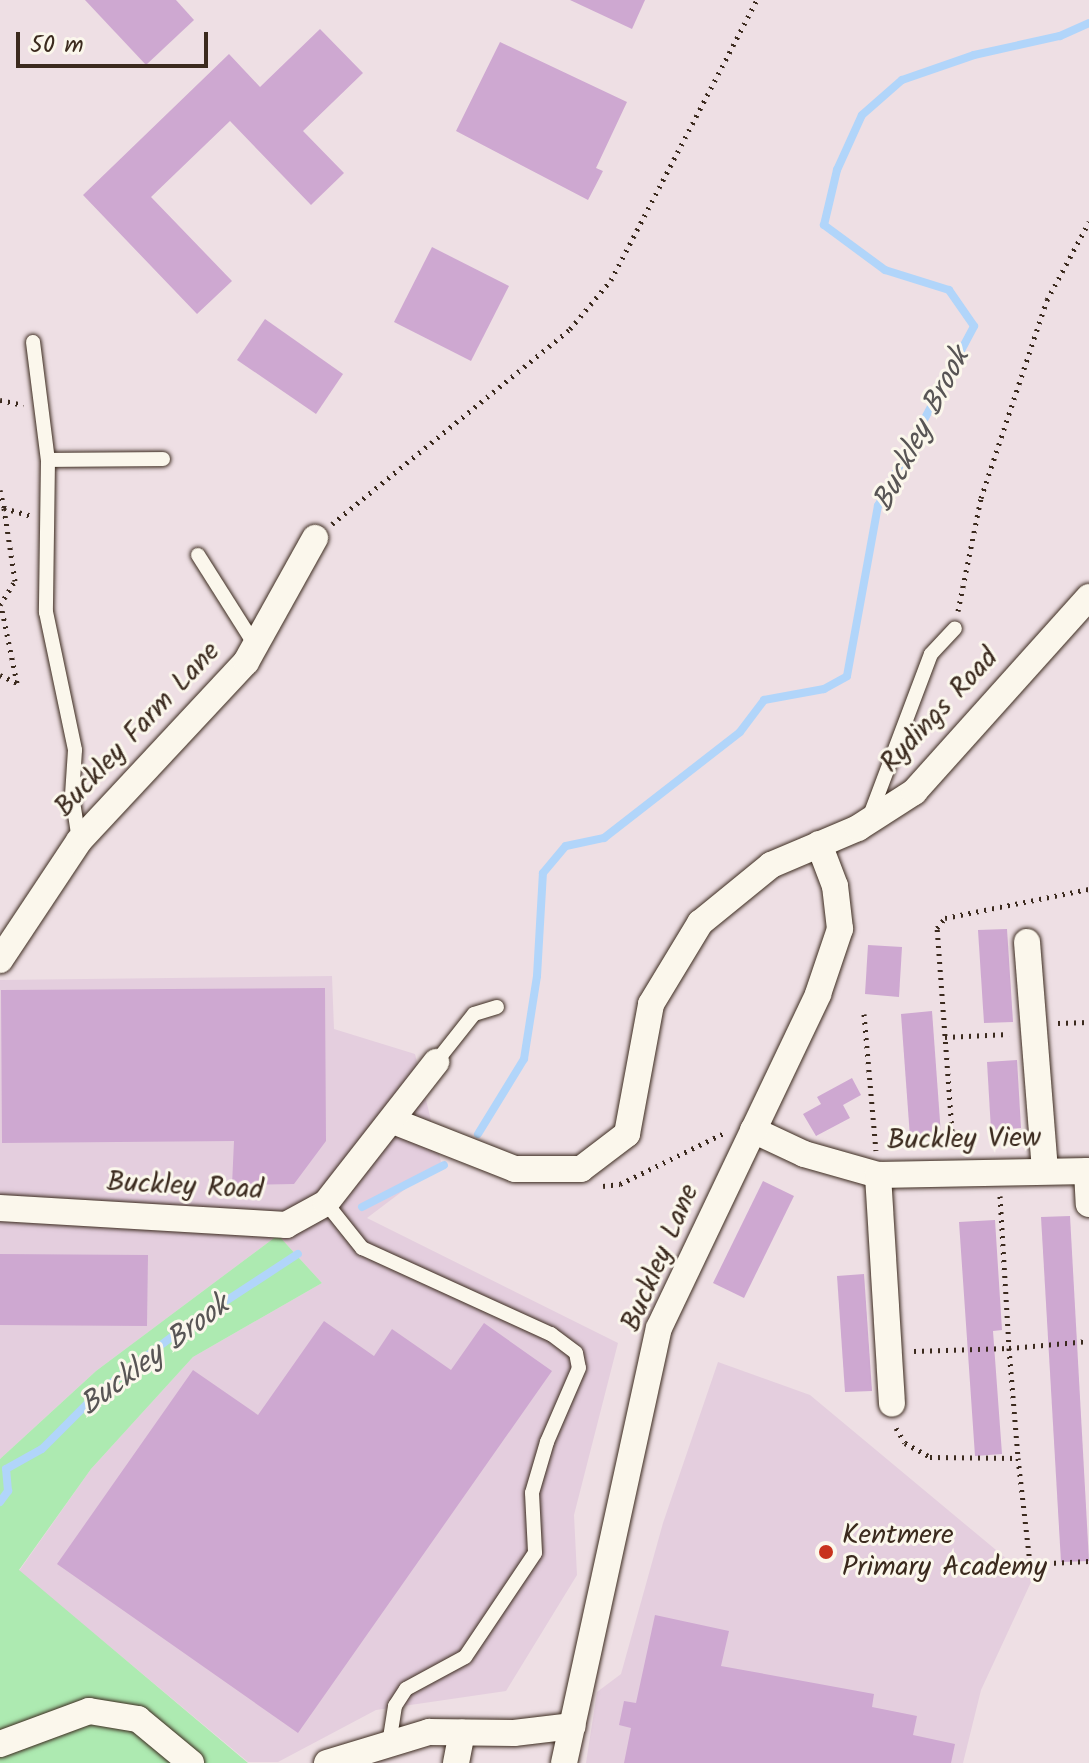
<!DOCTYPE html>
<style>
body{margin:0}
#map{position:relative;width:1089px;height:1763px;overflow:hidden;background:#eedfe4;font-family:Kalam,sans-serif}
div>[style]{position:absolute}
.built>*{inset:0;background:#e4cede}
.green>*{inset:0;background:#adeab1}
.stream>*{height:8px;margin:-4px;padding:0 4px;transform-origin:4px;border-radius:4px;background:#b1d5fa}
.building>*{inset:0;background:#cea8d1}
.path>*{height:5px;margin-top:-2.5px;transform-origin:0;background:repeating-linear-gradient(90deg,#3b2a1e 0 2px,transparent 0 8px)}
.roads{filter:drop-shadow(0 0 2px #3b2a1e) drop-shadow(0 0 2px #3b2a1e)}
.lane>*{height:14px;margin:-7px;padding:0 7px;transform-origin:7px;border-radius:7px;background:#fbf7ec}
.street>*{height:26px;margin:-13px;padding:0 13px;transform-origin:13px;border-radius:13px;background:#fbf7ec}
.dots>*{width:22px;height:22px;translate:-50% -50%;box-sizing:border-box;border:4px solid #fbf7ec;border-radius:50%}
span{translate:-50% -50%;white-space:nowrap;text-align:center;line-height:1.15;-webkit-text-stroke:6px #fbf7ec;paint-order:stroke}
.street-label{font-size:28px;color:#3b2a1e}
.poi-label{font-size:28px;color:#3b2a1e}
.left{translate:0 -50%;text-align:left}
.water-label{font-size:30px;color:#585555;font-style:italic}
.scale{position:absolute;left:16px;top:32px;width:192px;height:36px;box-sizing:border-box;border:4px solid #3b2a1e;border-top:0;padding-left:10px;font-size:24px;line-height:28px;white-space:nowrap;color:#3b2a1e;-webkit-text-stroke:6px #fbf7ec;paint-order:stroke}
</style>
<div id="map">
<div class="built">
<i style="clip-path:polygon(332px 976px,334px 1029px,415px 1054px,441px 1162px,367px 1218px,618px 1343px,574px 1515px,577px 1575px,506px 1691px,376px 1710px,278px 1762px,248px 1762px,19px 1571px,91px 1469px,193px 1357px,322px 1283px,278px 1235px,96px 1371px,0 1459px,0 980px)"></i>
<i style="clip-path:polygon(718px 1362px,810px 1395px,1032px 1580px,981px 1690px,963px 1763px,586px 1763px,597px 1692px,621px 1674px,663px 1523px)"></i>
</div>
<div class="green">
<i style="clip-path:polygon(278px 1235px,322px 1283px,193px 1357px,91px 1469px,19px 1570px,248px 1763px,0 1763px,0 1459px,96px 1371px)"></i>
</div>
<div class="stream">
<i style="left:478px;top:1134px;width:88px;rotate:-58.5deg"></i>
<i style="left:524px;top:1059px;width:84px;rotate:-81.1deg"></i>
<i style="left:537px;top:976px;width:103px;rotate:-86.7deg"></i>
<i style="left:543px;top:873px;width:35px;rotate:-50deg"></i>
<i style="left:566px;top:846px;width:39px;rotate:-12deg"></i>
<i style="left:604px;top:838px;width:172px;rotate:-37.9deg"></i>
<i style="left:740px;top:732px;width:40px;rotate:-53deg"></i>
<i style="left:764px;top:700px;width:61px;rotate:-10.4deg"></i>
<i style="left:824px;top:689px;width:26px;rotate:-29deg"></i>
<i style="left:847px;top:676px;width:173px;rotate:-79.7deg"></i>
<i style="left:878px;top:506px;width:204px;rotate:-61.9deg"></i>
<i style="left:974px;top:326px;width:44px;rotate:-124.8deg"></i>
<i style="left:949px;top:290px;width:67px;rotate:-162.6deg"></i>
<i style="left:885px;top:270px;width:76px;rotate:-143.6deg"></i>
<i style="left:824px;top:225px;width:57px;rotate:-76.7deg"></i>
<i style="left:837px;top:170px;width:60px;rotate:-65.6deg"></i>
<i style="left:862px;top:115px;width:53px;rotate:-41.2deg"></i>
<i style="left:902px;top:80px;width:76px;rotate:-19.1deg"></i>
<i style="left:974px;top:55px;width:88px;rotate:-12.5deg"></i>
<i style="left:1060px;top:36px;width:32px;rotate:-24deg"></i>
<i style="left:362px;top:1207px;width:92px;rotate:-27.1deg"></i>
<i style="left:0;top:1502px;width:14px;rotate:-54deg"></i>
<i style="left:8px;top:1491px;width:22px;rotate:-95deg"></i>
<i style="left:6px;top:1469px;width:41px;rotate:-29.1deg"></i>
<i style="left:42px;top:1449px;width:79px;rotate:-45deg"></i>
<i style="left:98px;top:1393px;width:96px;rotate:-37.3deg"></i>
<i style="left:174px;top:1335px;width:148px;rotate:-33.2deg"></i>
</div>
<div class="building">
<i style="clip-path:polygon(85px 0,176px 0,194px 20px,146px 65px)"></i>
<i style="clip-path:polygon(570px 0,645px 0,632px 29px)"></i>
<i style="clip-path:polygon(320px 29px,363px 73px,303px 131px,344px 173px,311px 205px,230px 121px,151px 197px,232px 281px,197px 314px,83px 195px,229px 54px,260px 87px)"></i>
<i style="clip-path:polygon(500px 42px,627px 102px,596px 168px,603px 171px,588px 200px,456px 131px)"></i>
<i style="clip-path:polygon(432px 247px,509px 286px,471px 361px,394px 322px)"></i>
<i style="clip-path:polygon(265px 319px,343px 374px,316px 414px,237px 360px)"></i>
<i style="clip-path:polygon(1007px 929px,1013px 1022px,984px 1023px,978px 930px)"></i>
<i style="clip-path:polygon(868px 945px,902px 947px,899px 997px,865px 994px)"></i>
<i style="clip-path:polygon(325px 988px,326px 1141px,294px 1184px,232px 1185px,234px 1141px,2px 1143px,1px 990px)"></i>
<i style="clip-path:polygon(932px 1011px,941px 1135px,910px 1137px,901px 1014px)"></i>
<i style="clip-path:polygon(1017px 1060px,1021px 1128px,991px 1130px,987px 1062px)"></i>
<i style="clip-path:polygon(852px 1078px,861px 1095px,843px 1105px,850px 1118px,816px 1136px,803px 1114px,821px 1104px,817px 1097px)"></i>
<i style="clip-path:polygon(763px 1181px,794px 1196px,744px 1298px,713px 1283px)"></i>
<i style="clip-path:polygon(1070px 1216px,1089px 1561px,1061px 1562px,1041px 1217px)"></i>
<i style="clip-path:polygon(995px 1220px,1002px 1330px,993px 1331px,1002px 1454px,975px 1456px,959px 1222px)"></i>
<i style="clip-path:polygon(0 1254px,148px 1255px,147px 1326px,0 1325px)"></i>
<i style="clip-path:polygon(864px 1274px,872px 1391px,845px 1392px,837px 1276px)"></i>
<i style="clip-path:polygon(324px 1321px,374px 1356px,392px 1329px,451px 1370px,484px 1323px,552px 1371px,298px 1733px,57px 1564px,193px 1370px,258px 1415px)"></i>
<i style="clip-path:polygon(655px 1615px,729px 1631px,721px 1666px,874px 1694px,872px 1707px,917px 1716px,913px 1735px,955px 1744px,951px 1763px,624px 1763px,631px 1728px,619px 1725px,624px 1701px,636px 1703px)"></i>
</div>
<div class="path">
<i style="left:0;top:400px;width:24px;rotate:12deg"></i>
<i style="left:0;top:490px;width:18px;rotate:77deg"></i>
<i style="left:4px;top:508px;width:29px;rotate:16deg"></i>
<i style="left:332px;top:524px;width:308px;rotate:-39.3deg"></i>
<i style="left:570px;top:329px;width:64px;rotate:-50.1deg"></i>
<i style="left:611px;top:280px;width:316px;rotate:-62.5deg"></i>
<i style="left:0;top:605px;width:28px;rotate:-58deg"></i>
<i style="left:15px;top:581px;width:74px;rotate:-98.6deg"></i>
<i style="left:958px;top:611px;width:115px;rotate:-78.5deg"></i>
<i style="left:981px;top:498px;width:209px;rotate:-71.6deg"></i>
<i style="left:1047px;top:300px;width:89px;rotate:-61.7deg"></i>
<i style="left:0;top:675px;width:19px;rotate:25deg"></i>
<i style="left:17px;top:683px;width:80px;rotate:-101.6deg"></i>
<i style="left:864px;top:1014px;width:137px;rotate:85deg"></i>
<i style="left:1058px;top:1023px;width:31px;rotate:-2deg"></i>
<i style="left:945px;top:1037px;width:64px;rotate:-2.7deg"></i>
<i style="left:974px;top:1148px;width:28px;rotate:-142deg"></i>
<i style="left:952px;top:1131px;width:204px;rotate:-94.2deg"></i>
<i style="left:937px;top:928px;width:13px;rotate:-51deg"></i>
<i style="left:945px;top:918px;width:147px;rotate:-11.4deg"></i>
<i style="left:603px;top:1186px;width:17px;rotate:-7deg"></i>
<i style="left:620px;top:1184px;width:116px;rotate:-26.1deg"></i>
<i style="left:1000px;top:1196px;width:152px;rotate:86.6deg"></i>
<i style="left:1009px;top:1348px;width:80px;rotate:-5deg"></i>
<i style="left:914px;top:1351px;width:95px;rotate:-1.8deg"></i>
<i style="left:1009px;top:1348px;width:110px;rotate:85.3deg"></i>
<i style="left:896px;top:1428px;width:17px;rotate:59deg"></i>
<i style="left:905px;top:1443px;width:29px;rotate:29deg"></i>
<i style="left:930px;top:1457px;width:88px;rotate:0.7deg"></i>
<i style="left:1018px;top:1458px;width:107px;rotate:83.5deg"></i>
<i style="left:1030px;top:1564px;width:59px;rotate:-2.9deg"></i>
</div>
<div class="roads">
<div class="lane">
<i style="left:33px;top:342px;width:119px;rotate:82.8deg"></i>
<i style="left:48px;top:460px;width:152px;rotate:90.8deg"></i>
<i style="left:46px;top:612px;width:141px;rotate:78.1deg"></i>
<i style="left:75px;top:750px;width:45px;rotate:93.8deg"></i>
<i style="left:72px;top:795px;width:46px;rotate:81.2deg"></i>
<i style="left:48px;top:460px;width:115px;rotate:-0.5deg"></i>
<i style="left:198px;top:555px;width:107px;rotate:57.7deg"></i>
<i style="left:869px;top:818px;width:175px;rotate:-69.3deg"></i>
<i style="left:931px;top:654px;width:35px;rotate:-47deg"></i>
<i style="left:436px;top:1062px;width:61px;rotate:-51.6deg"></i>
<i style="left:474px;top:1014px;width:24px;rotate:-17deg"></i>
<i style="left:326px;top:1203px;width:58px;rotate:51.3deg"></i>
<i style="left:362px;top:1248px;width:208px;rotate:24.5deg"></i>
<i style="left:551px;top:1334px;width:31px;rotate:37deg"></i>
<i style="left:576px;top:1353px;width:15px;rotate:79deg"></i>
<i style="left:579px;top:1368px;width:81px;rotate:113.4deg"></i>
<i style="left:547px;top:1442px;width:53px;rotate:106.4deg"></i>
<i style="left:532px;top:1493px;width:60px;rotate:87.1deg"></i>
<i style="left:535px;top:1553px;width:125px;rotate:123.9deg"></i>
<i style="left:465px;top:1657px;width:67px;rotate:151.5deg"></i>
<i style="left:406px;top:1689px;width:20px;rotate:123deg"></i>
<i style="left:395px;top:1706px;width:38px;rotate:99deg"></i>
</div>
<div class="street">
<i style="left:1027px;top:942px;width:229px;rotate:85.5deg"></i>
<i style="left:0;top:960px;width:143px;rotate:-56.4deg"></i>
<i style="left:79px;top:841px;width:245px;rotate:-47deg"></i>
<i style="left:246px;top:662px;width:142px;rotate:-60.9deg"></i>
<i style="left:393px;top:1121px;width:131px;rotate:21.5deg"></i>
<i style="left:515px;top:1169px;width:66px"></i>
<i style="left:581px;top:1169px;width:58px;rotate:-37.3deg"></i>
<i style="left:627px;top:1134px;width:132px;rotate:-79.5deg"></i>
<i style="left:651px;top:1004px;width:95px;rotate:-58.8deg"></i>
<i style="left:700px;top:923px;width:92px;rotate:-39.2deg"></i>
<i style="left:771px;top:865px;width:95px;rotate:-23deg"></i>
<i style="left:858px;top:828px;width:67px;rotate:-32.7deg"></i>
<i style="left:914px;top:792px;width:262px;rotate:-48.1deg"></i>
<i style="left:753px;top:1130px;width:56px;rotate:25.2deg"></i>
<i style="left:804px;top:1154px;width:77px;rotate:15.8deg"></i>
<i style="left:878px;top:1175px;width:211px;rotate:-1.1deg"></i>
<i style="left:1087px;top:1171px;width:33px;rotate:87deg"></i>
<i style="left:878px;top:1175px;width:229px;rotate:86.5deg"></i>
<i style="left:0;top:1208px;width:287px;rotate:3.4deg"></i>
<i style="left:286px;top:1225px;width:46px;rotate:-28.8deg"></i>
<i style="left:326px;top:1203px;width:179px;rotate:-52deg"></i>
<i style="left:0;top:1744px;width:95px;rotate:-20.3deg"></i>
<i style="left:89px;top:1711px;width:50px;rotate:9.3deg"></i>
<i style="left:138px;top:1719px;width:69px;rotate:39.7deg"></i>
<i style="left:327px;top:1763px;width:107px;rotate:-16.9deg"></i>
<i style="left:429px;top:1732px;width:85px;rotate:0.7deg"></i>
<i style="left:514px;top:1733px;width:59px;rotate:-6.8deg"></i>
<i style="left:456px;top:1763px;width:31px;rotate:-79deg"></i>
<i style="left:564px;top:1763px;width:445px;rotate:-77.7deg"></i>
<i style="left:659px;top:1328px;width:370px;rotate:-64.5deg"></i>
<i style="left:818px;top:994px;width:69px;rotate:-71.3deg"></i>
<i style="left:840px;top:929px;width:43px;rotate:-96.6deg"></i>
<i style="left:835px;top:886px;width:45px;rotate:-110.9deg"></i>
</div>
</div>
<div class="dots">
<i style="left:826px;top:1552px;background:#c8321e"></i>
</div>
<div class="street-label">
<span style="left:940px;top:711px;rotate:-47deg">Rydings Road</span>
<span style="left:138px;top:730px;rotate:-47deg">Buckley Farm Lane</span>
<span style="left:964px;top:1140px;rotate:-1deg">Buckley View</span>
<span style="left:185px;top:1187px;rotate:3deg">Buckley Road</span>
<span style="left:661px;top:1258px;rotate:-67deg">Buckley Lane</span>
</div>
<div class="poi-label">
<span class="left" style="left:842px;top:1552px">Kentmere<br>Primary Academy</span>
</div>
<div class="water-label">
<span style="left:922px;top:430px;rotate:-63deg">Buckley Brook</span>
<span style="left:155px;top:1356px;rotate:-37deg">Buckley Brook</span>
</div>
<div class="scale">50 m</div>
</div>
